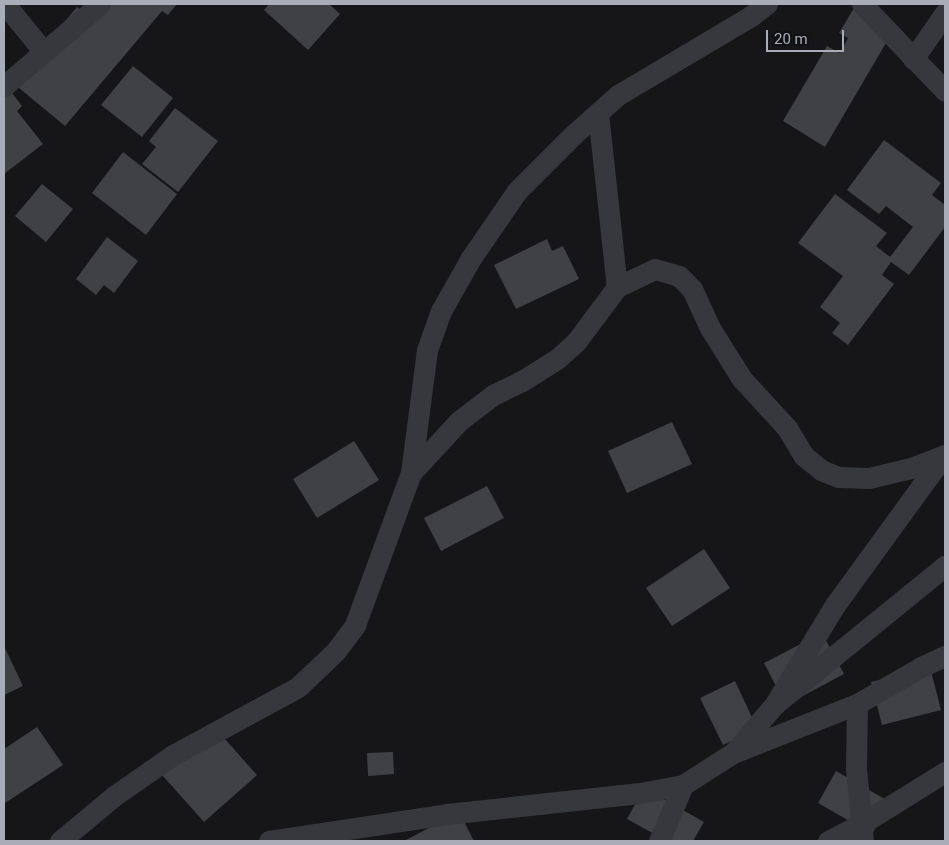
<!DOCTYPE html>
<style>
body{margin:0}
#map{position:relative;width:949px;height:845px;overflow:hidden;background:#161618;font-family:Roboto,sans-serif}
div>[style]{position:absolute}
.building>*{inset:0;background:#404145}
.minor>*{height:21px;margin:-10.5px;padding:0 10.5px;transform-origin:10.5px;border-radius:10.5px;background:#37383d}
span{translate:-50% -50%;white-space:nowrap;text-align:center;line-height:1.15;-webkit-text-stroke:5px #111113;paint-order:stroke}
.frame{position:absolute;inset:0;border:5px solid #a8adb8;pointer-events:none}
.scale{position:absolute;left:766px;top:30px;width:78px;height:22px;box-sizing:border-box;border:2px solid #a8adb8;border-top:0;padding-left:6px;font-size:15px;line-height:18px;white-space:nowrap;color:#a8adb8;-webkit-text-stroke:4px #111113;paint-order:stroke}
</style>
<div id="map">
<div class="building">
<i style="clip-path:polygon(105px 4px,177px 4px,168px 15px,162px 11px,65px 126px,13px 83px,77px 7px,92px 19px)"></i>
<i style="clip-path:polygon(269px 4px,329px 4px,340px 14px,308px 50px,264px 10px)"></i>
<i style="clip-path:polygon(854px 8px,893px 31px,825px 147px,783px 121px,827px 46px,840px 53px,848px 38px,839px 33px)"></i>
<i style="clip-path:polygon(133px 66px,173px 98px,142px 137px,101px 105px)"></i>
<i style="clip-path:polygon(6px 85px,22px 106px,17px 111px,43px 144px,4px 174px,4px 87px)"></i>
<i style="clip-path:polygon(175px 108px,218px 141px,178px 192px,142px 164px,156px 147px,149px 141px)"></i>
<i style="clip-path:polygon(884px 140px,941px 183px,932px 195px,945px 205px,945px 227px,909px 275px,891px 262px,882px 275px,894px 284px,848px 345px,832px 333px,840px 323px,820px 307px,843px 276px,798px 243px,835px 194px,887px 233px,876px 246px,890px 257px,913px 227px,886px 206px,879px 214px,847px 190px)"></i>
<i style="clip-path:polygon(123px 152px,177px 194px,146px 235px,92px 193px)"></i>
<i style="clip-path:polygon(42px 184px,73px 209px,46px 242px,15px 216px)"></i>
<i style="clip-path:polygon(107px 237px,138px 261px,114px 293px,104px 285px,96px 295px,76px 279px)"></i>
<i style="clip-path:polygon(547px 239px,552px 251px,563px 246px,579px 279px,516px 309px,494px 265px)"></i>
<i style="clip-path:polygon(672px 422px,692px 464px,627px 493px,608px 451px)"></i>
<i style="clip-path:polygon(354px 441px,379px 480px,317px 518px,293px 479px)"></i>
<i style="clip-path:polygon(487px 486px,504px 518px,441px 551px,424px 518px)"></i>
<i style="clip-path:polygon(704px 549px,730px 588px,672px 626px,646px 588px)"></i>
<i style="clip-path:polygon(822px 633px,844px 674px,786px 705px,764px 663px)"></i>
<i style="clip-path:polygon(4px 646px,23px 686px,4px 695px)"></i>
<i style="clip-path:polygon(930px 667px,941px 710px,882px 725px,871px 682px)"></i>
<i style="clip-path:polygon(735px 681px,757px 728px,723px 745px,700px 698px)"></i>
<i style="clip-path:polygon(37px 727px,63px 765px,5px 803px,4px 749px)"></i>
<i style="clip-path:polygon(215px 728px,257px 775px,204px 822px,162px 775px)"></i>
<i style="clip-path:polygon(393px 752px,394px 774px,368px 776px,367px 753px)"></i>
<i style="clip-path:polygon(836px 771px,890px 802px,872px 834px,818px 803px)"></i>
<i style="clip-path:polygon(644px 788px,704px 822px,693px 841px,667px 841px,627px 819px)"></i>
<i style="clip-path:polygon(459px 812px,474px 841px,404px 841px)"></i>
</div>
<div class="minor">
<i style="left:5px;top:4px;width:62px;rotate:50.9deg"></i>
<i style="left:862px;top:4px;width:120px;rotate:46.3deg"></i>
<i style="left:913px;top:59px;width:56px;rotate:-55.2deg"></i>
<i style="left:4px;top:86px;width:126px;rotate:-40.5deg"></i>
<i style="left:598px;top:113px;width:175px;rotate:83.8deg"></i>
<i style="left:411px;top:473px;width:71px;rotate:-47.3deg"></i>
<i style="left:459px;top:421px;width:43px;rotate:-37.4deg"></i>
<i style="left:493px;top:395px;width:32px;rotate:-26deg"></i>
<i style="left:522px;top:381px;width:41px;rotate:-32.2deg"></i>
<i style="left:557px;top:359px;width:25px;rotate:-42deg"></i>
<i style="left:576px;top:342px;width:69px;rotate:-53.3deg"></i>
<i style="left:617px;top:287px;width:42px;rotate:-25.3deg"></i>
<i style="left:655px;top:269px;width:25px;rotate:16deg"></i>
<i style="left:679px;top:276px;width:18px;rotate:45deg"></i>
<i style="left:692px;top:289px;width:43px;rotate:65.2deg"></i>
<i style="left:710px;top:328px;width:60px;rotate:57.9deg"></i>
<i style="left:742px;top:379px;width:67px;rotate:47.4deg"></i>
<i style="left:787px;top:428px;width:33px;rotate:59deg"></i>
<i style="left:804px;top:456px;width:22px;rotate:39deg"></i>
<i style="left:821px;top:470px;width:18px;rotate:22deg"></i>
<i style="left:838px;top:477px;width:31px;rotate:2deg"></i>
<i style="left:869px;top:478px;width:43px;rotate:-13.4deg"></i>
<i style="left:911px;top:468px;width:36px;rotate:-21deg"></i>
<i style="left:775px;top:704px;width:116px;rotate:-58.8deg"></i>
<i style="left:835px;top:605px;width:185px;rotate:-54deg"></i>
<i style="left:857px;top:704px;width:64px;rotate:90.9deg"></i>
<i style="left:856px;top:768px;width:73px;rotate:84.5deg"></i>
<i style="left:735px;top:751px;width:62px;rotate:-49.6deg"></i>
<i style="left:775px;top:704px;width:219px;rotate:-39.1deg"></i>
<i style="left:60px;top:841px;width:70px;rotate:-39.8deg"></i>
<i style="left:114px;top:796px;width:72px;rotate:-34.8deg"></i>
<i style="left:173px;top:755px;width:142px;rotate:-28.5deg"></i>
<i style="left:298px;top:687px;width:51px;rotate:-43.4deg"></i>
<i style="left:335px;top:652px;width:34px;rotate:-53deg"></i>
<i style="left:355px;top:625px;width:162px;rotate:-69.8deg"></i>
<i style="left:411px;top:473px;width:124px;rotate:-82.6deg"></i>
<i style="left:427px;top:350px;width:41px;rotate:-70.3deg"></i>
<i style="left:441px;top:311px;width:61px;rotate:-60.5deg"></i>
<i style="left:471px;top:258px;width:81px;rotate:-55.5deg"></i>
<i style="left:517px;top:191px;width:81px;rotate:-45deg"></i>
<i style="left:574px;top:134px;width:59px;rotate:-41.6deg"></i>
<i style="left:618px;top:95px;width:155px;rotate:-30.7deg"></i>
<i style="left:751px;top:16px;width:20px;rotate:-37deg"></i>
<i style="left:269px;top:841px;width:180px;rotate:-8.6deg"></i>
<i style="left:447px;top:814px;width:194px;rotate:-6.2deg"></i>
<i style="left:640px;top:793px;width:44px;rotate:-10.5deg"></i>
<i style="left:683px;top:785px;width:59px;rotate:-32.6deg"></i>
<i style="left:733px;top:753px;width:133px;rotate:-21.6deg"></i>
<i style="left:857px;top:704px;width:74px;rotate:-30deg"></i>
<i style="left:921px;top:667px;width:26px;rotate:-25deg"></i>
<i style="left:659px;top:841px;width:61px;rotate:-66.8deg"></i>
<i style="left:828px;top:841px;width:37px;rotate:-27deg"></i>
<i style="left:861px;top:824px;width:99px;rotate:-31.8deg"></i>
</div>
<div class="frame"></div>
<div class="scale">20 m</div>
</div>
